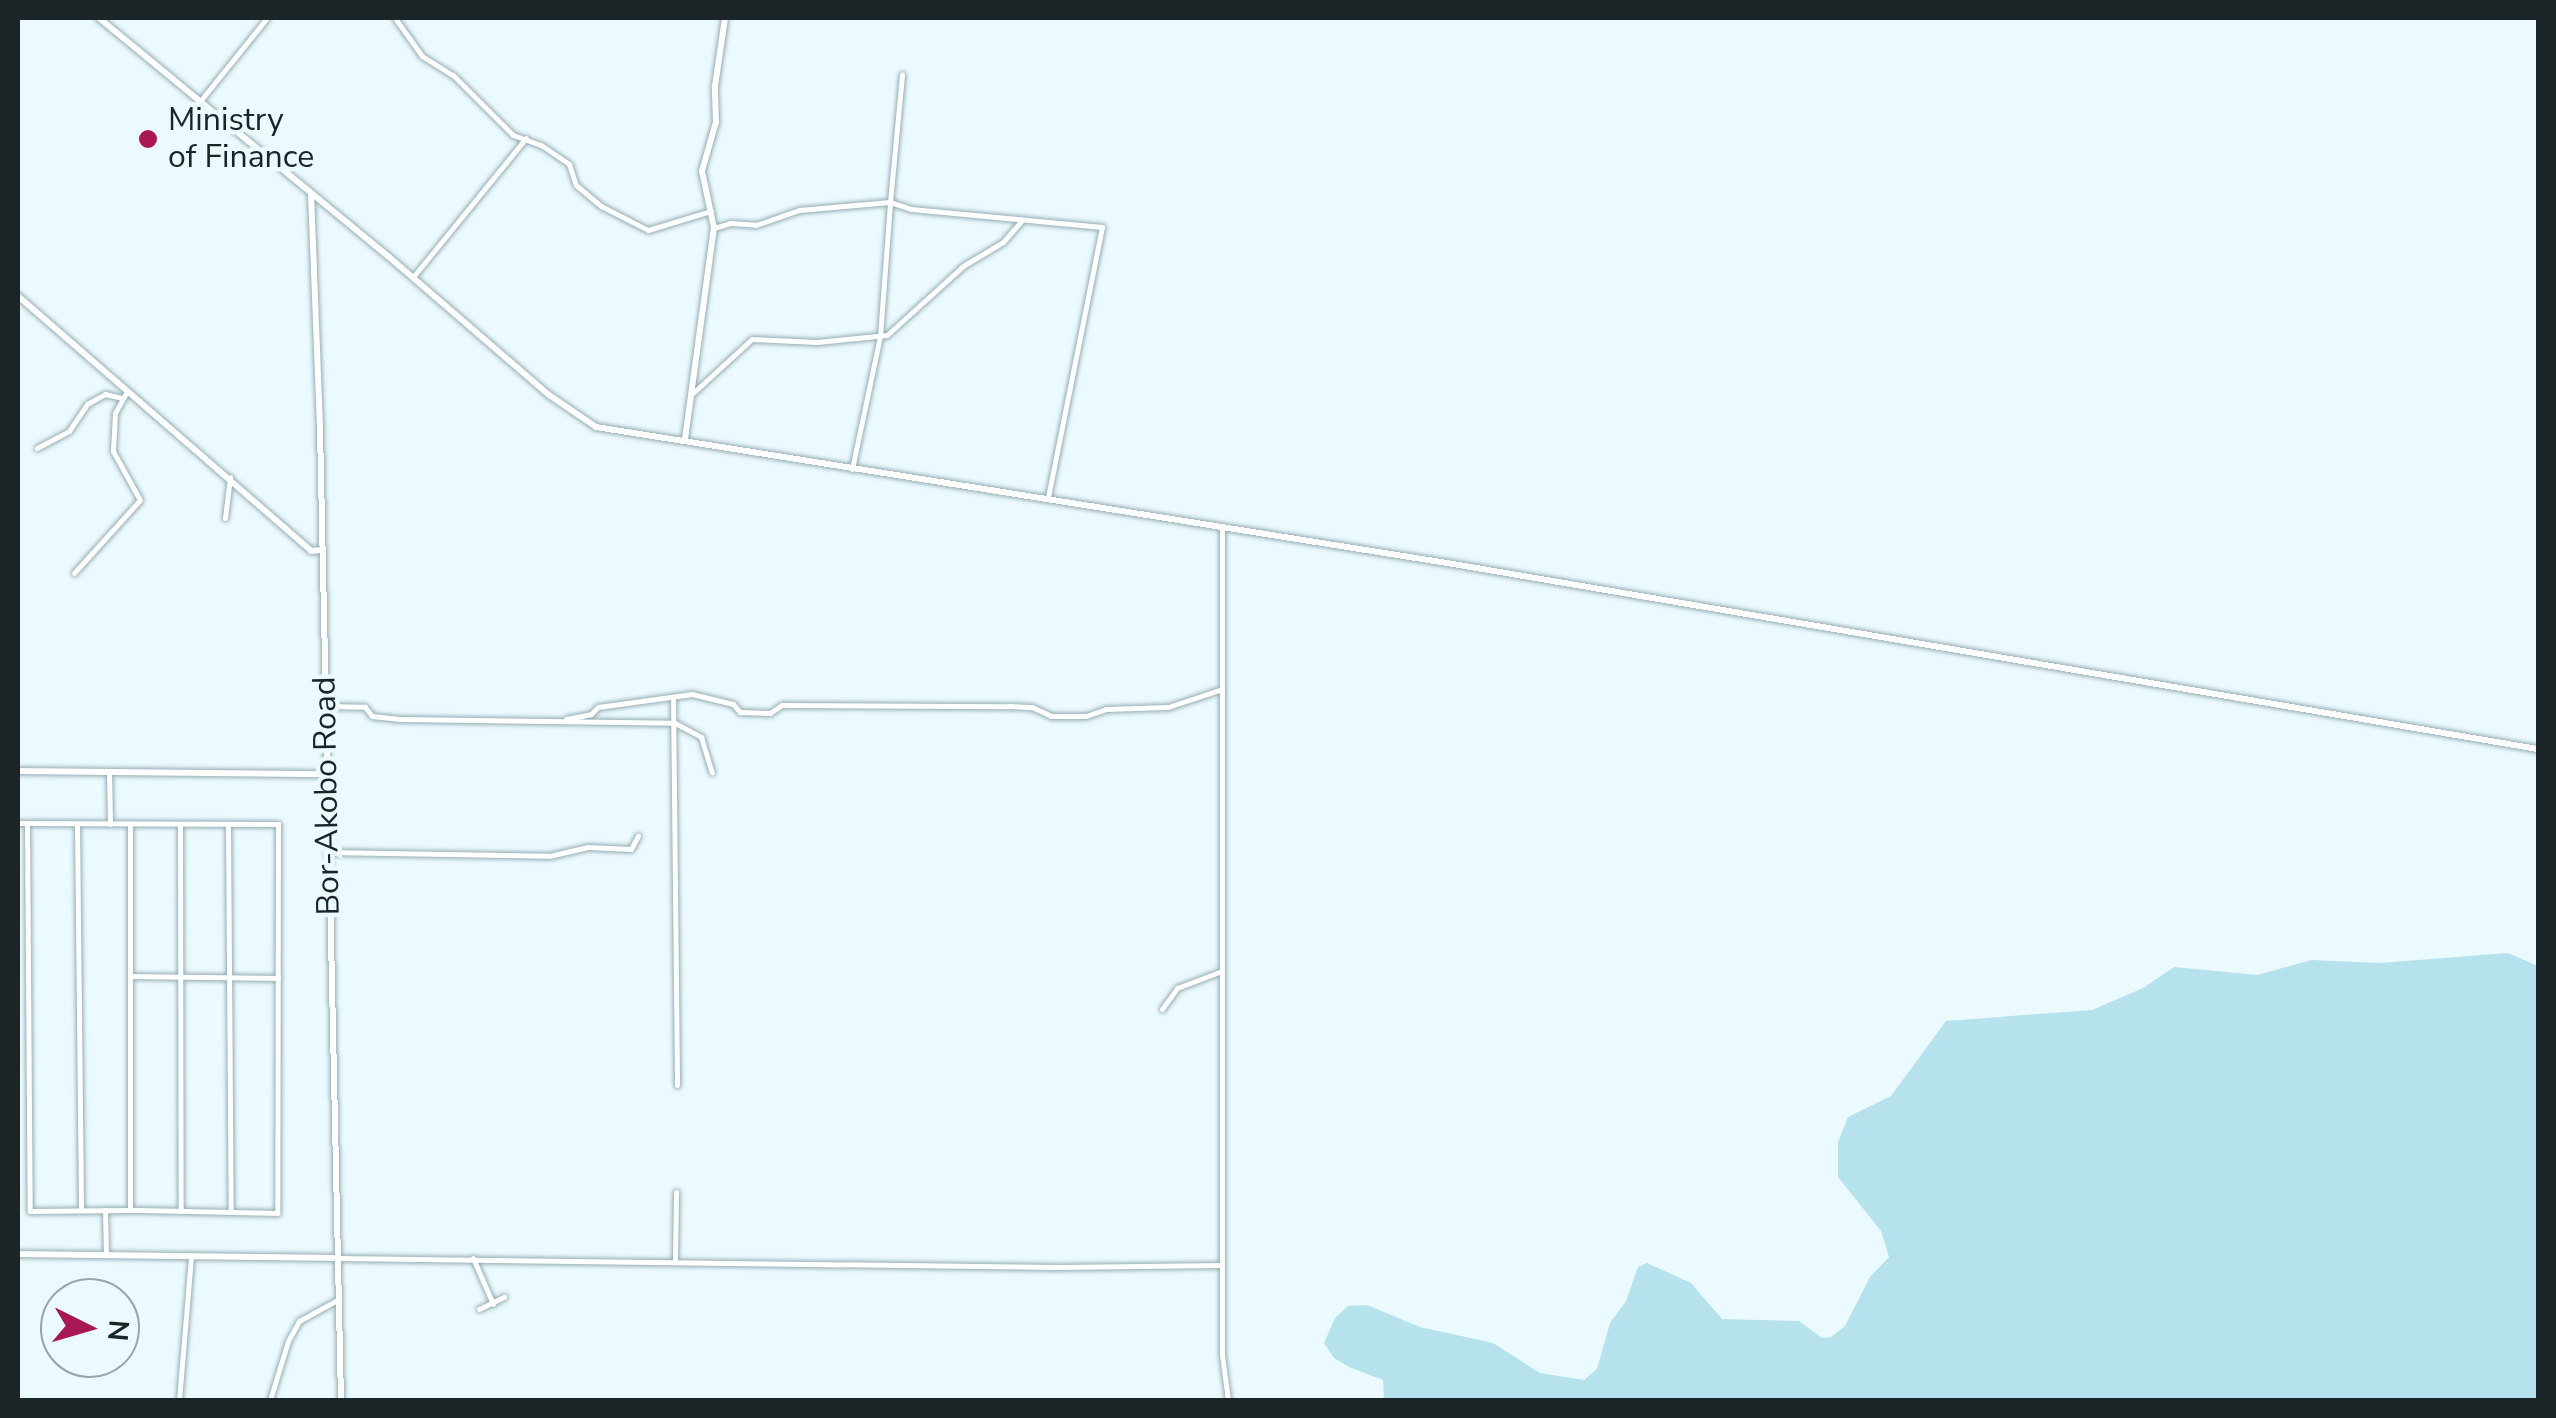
<!DOCTYPE html>
<style>
body{margin:0}
#map{position:relative;width:2556px;height:1418px;overflow:hidden;background:#ebfafe;font-family:"Nunito Sans",sans-serif}
div>[style]{position:absolute}
.green>*{inset:0;background:#b6e2ed}
.roads{filter:drop-shadow(0 0 2px #95adb3) drop-shadow(0 0 2px #95adb3)}
.minor>*{height:5px;margin:-2.5px;padding:0 2.5px;transform-origin:2.5px;border-radius:2.5px;background:#fff}
.tertiary>*{height:6px;margin:-3px;padding:0 3px;transform-origin:3px;border-radius:3px;background:#fff}
.dots>*{width:28px;height:28px;translate:-50% -50%;box-sizing:border-box;border:5px solid #ebfafe;border-radius:50%}
span{translate:-50% -50%;white-space:nowrap;text-align:center;line-height:1.15;-webkit-text-stroke:9px #ebfafe;paint-order:stroke}
.poi-label{font-size:32px;color:#1b2426}
.left{translate:0 -50%;text-align:left}
.street-label{font-size:32px;color:#1b2426}
.frame{position:absolute;inset:0;border:20px solid #1b2426;pointer-events:none}
.north{position:absolute;left:40px;top:1278px;width:100px;height:100px;box-sizing:border-box;background:#ebfafe;border:2px solid #98a4a8;border-radius:50%;rotate:95deg;font-size:28px;font-weight:700;line-height:40px;text-align:center;color:#1b2426}
.north::after{content:'';display:block;margin:auto;width:35px;height:45px;background:#a81753;clip-path:polygon(50% 0,100% 100%,50% 72%,0 100%)}
</style>
<div id="map">
<div class="green">
<i style="clip-path:polygon(2508px 953px,2538px 966px,2538px 1400px,1384px 1400px,1383px 1380px,1349px 1367px,1334px 1358px,1324px 1343px,1335px 1318px,1348px 1306px,1367px 1305px,1420px 1327px,1493px 1343px,1540px 1373px,1584px 1380px,1597px 1369px,1610px 1323px,1626px 1301px,1638px 1267px,1647px 1263px,1691px 1283px,1722px 1319px,1799px 1321px,1822px 1338px,1831px 1337px,1845px 1326px,1870px 1277px,1889px 1257px,1881px 1231px,1838px 1177px,1838px 1142px,1848px 1117px,1891px 1096px,1946px 1021px,2092px 1010px,2143px 988px,2174px 967px,2257px 975px,2312px 960px,2380px 963px)"></i>
</div>
<div class="roads">
<div class="minor">
<i style="left:395px;top:18px;width:47px;rotate:54.6deg"></i>
<i style="left:422px;top:56px;width:36px;rotate:32deg"></i>
<i style="left:453px;top:75px;width:85px;rotate:45deg"></i>
<i style="left:513px;top:135px;width:30px;rotate:20deg"></i>
<i style="left:541px;top:145px;width:34px;rotate:34deg"></i>
<i style="left:569px;top:164px;width:22px;rotate:72deg"></i>
<i style="left:576px;top:185px;width:33px;rotate:40deg"></i>
<i style="left:601px;top:206px;width:53px;rotate:27.1deg"></i>
<i style="left:648px;top:230px;width:66px;rotate:-16.8deg"></i>
<i style="left:201px;top:100px;width:105px;rotate:-51.2deg"></i>
<i style="left:714px;top:228px;width:17px;rotate:-17deg"></i>
<i style="left:730px;top:223px;width:26px;rotate:4deg"></i>
<i style="left:756px;top:225px;width:46px;rotate:-19.2deg"></i>
<i style="left:799px;top:210px;width:91px;rotate:-5deg"></i>
<i style="left:890px;top:202px;width:128px;rotate:-84.6deg"></i>
<i style="left:413px;top:277px;width:179px;rotate:-50.9deg"></i>
<i style="left:693px;top:393px;width:80px;rotate:-42.5deg"></i>
<i style="left:752px;top:339px;width:65px;rotate:2.6deg"></i>
<i style="left:817px;top:342px;width:70px;rotate:-5.7deg"></i>
<i style="left:887px;top:335px;width:103px;rotate:-42.2deg"></i>
<i style="left:963px;top:266px;width:47px;rotate:-31deg"></i>
<i style="left:1003px;top:242px;width:28px;rotate:-49deg"></i>
<i style="left:37px;top:448px;width:36px;rotate:-28deg"></i>
<i style="left:69px;top:431px;width:32px;rotate:-56deg"></i>
<i style="left:87px;top:404px;width:21px;rotate:-29deg"></i>
<i style="left:105px;top:394px;width:17px;rotate:13deg"></i>
<i style="left:852px;top:469px;width:136px;rotate:-78.1deg"></i>
<i style="left:880px;top:336px;width:134px;rotate:-85.7deg"></i>
<i style="left:890px;top:202px;width:22px;rotate:18deg"></i>
<i style="left:911px;top:209px;width:192px;rotate:5.4deg"></i>
<i style="left:1102px;top:227px;width:276px;rotate:101.3deg"></i>
<i style="left:225px;top:518px;width:41px;rotate:-83deg"></i>
<i style="left:1222px;top:527px;width:828px;rotate:90deg"></i>
<i style="left:1222px;top:1355px;width:45px;rotate:82.4deg"></i>
<i style="left:74px;top:573px;width:98px;rotate:-47.9deg"></i>
<i style="left:140px;top:500px;width:56px;rotate:-118.9deg"></i>
<i style="left:113px;top:451px;width:38px;rotate:-87deg"></i>
<i style="left:115px;top:413px;width:25px;rotate:-61deg"></i>
<i style="left:673px;top:697px;width:388px;rotate:89.4deg"></i>
<i style="left:326px;top:706px;width:39px;rotate:1deg"></i>
<i style="left:365px;top:707px;width:11px;rotate:52deg"></i>
<i style="left:372px;top:716px;width:28px;rotate:6deg"></i>
<i style="left:400px;top:719px;width:275px;rotate:0.8deg"></i>
<i style="left:675px;top:723px;width:30px;rotate:28deg"></i>
<i style="left:701px;top:737px;width:37px;rotate:73deg"></i>
<i style="left:566px;top:719px;width:25px;rotate:-11deg"></i>
<i style="left:591px;top:714px;width:10px;rotate:-45deg"></i>
<i style="left:598px;top:707px;width:95px;rotate:-7.9deg"></i>
<i style="left:692px;top:694px;width:42px;rotate:13.7deg"></i>
<i style="left:733px;top:704px;width:11px;rotate:49deg"></i>
<i style="left:740px;top:712px;width:30px;rotate:2deg"></i>
<i style="left:770px;top:713px;width:14px;rotate:-34deg"></i>
<i style="left:782px;top:705px;width:228px;rotate:0.3deg"></i>
<i style="left:1010px;top:706px;width:22px;rotate:3deg"></i>
<i style="left:1032px;top:707px;width:21px;rotate:25deg"></i>
<i style="left:1051px;top:716px;width:35px"></i>
<i style="left:1086px;top:716px;width:21px;rotate:-19deg"></i>
<i style="left:1106px;top:709px;width:62px;rotate:-1.8deg"></i>
<i style="left:1168px;top:707px;width:57px;rotate:-18.4deg"></i>
<i style="left:109px;top:772px;width:52px;rotate:88.9deg"></i>
<i style="left:18px;top:823px;width:260px;rotate:0.2deg"></i>
<i style="left:278px;top:824px;width:389px;rotate:90.1deg"></i>
<i style="left:277px;top:1213px;width:147px;rotate:-178.8deg"></i>
<i style="left:27px;top:824px;width:387px;rotate:89.6deg"></i>
<i style="left:30px;top:1211px;width:100px;rotate:-0.6deg"></i>
<i style="left:130px;top:1210px;width:386px;rotate:-90deg"></i>
<i style="left:77px;top:824px;width:386px;rotate:89.4deg"></i>
<i style="left:180px;top:824px;width:387px;rotate:89.9deg"></i>
<i style="left:228px;top:824px;width:387px;rotate:89.6deg"></i>
<i style="left:328px;top:852px;width:221px;rotate:1deg"></i>
<i style="left:549px;top:856px;width:40px;rotate:-13deg"></i>
<i style="left:588px;top:847px;width:43px;rotate:2.7deg"></i>
<i style="left:631px;top:849px;width:15px;rotate:-62deg"></i>
<i style="left:131px;top:976px;width:147px;rotate:0.8deg"></i>
<i style="left:1162px;top:1009px;width:26px;rotate:-54deg"></i>
<i style="left:1177px;top:988px;width:48px;rotate:-20.7deg"></i>
<i style="left:105px;top:1210px;width:45px;rotate:88.7deg"></i>
<i style="left:338px;top:1258px;width:720px;rotate:0.72deg"></i>
<i style="left:1058px;top:1267px;width:164px;rotate:-0.7deg"></i>
<i style="left:473px;top:1258px;width:50px;rotate:66.5deg"></i>
<i style="left:675px;top:1259px;width:67px;rotate:-89.1deg"></i>
<i style="left:479px;top:1309px;width:28px;rotate:-26deg"></i>
<i style="left:179px;top:1400px;width:144px;rotate:-85.2deg"></i>
<i style="left:270px;top:1400px;width:62px;rotate:-73deg"></i>
<i style="left:288px;top:1341px;width:23px;rotate:-61deg"></i>
<i style="left:299px;top:1321px;width:46px;rotate:-28.8deg"></i>
</div>
<div class="tertiary">
<i style="left:99px;top:18px;width:376px;rotate:39.5deg"></i>
<i style="left:389px;top:257px;width:211px;rotate:40.8deg"></i>
<i style="left:549px;top:395px;width:57px;rotate:34.2deg"></i>
<i style="left:596px;top:427px;width:868px;rotate:9.08deg"></i>
<i style="left:1453px;top:564px;width:1101px;rotate:9.68deg"></i>
<i style="left:311px;top:193px;width:236px;rotate:87.8deg"></i>
<i style="left:320px;top:429px;width:971px;rotate:88.76deg"></i>
<i style="left:18px;top:296px;width:388px;rotate:41deg"></i>
<i style="left:311px;top:551px;width:10px;rotate:-6deg"></i>
<i style="left:685px;top:439px;width:213px;rotate:-82.2deg"></i>
<i style="left:714px;top:228px;width:58px;rotate:-101.9deg"></i>
<i style="left:702px;top:171px;width:51px;rotate:-74.1deg"></i>
<i style="left:716px;top:122px;width:36px;rotate:-92deg"></i>
<i style="left:715px;top:86px;width:69px;rotate:-81.6deg"></i>
<i style="left:18px;top:771px;width:308px;rotate:0.6deg"></i>
<i style="left:18px;top:1254px;width:320px;rotate:0.7deg"></i>
</div>
</div>
<div class="dots">
<i style="left:148px;top:139px;background:#a81753"></i>
</div>
<div class="poi-label">
<span class="left" style="left:168px;top:139px">Ministry<br>of Finance</span>
</div>
<div class="street-label">
<span style="left:327px;top:796px;rotate:-91deg">Bor-Akobo Road</span>
</div>
<div class="frame"></div>
<div class="north">N</div>
</div>
